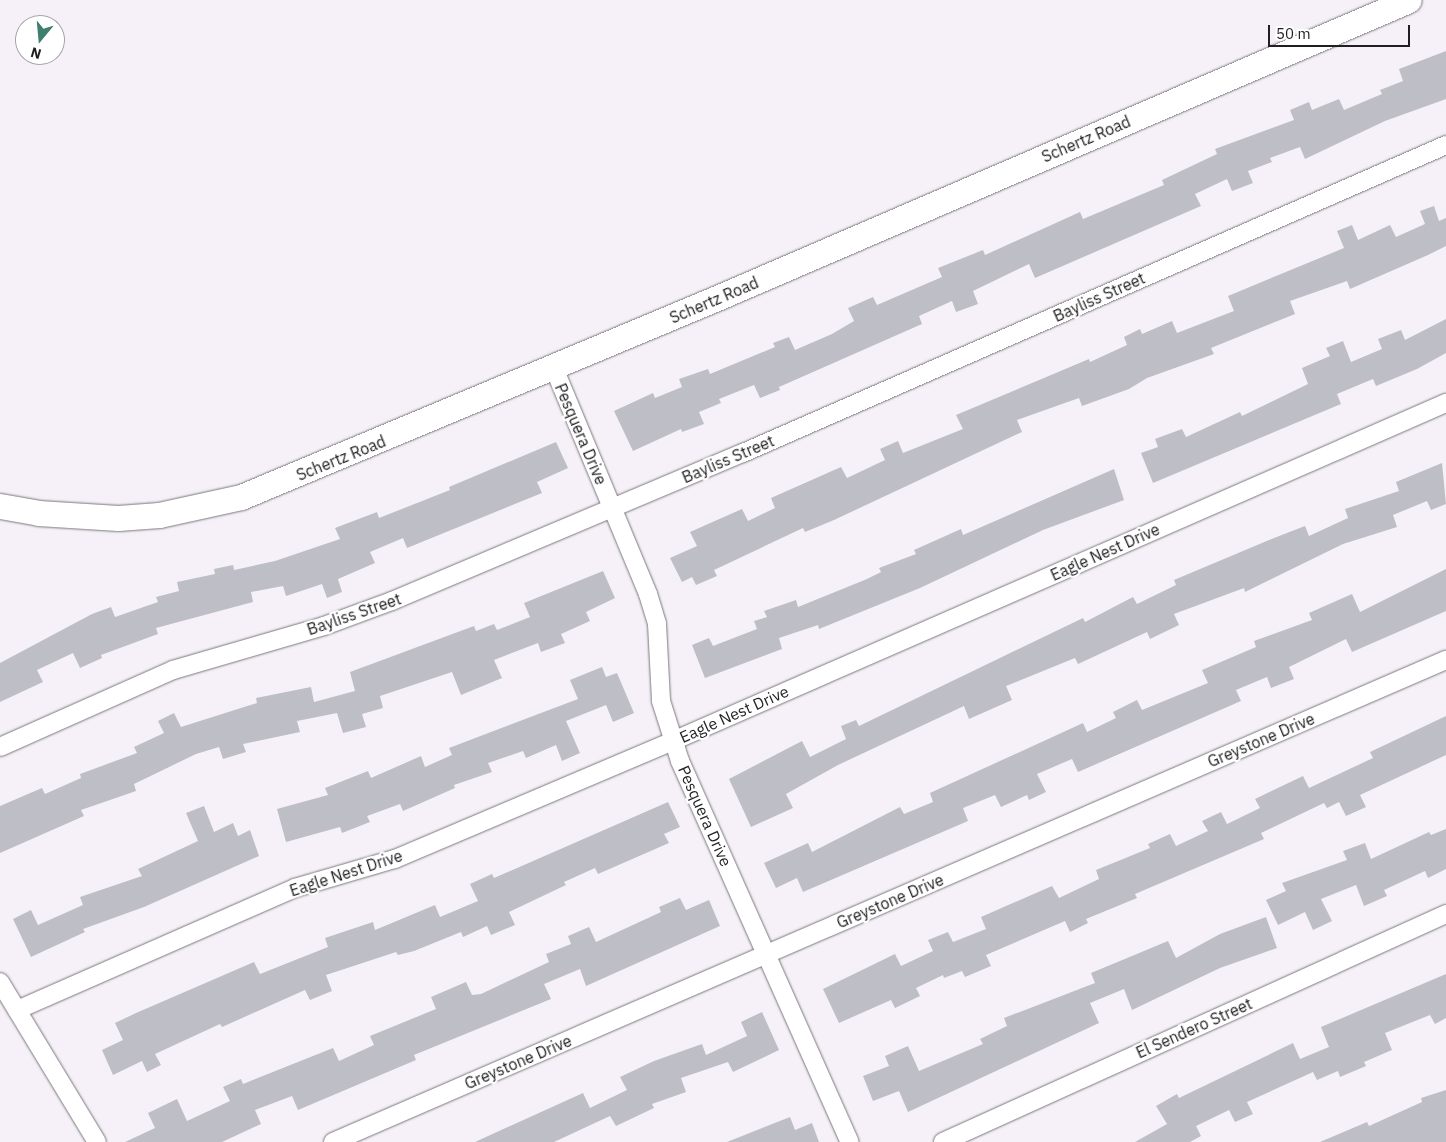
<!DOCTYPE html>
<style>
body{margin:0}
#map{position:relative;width:1446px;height:1142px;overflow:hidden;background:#f6f1f8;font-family:"IBM Plex Sans",sans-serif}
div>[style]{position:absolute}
.building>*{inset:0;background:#bebec6}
.roads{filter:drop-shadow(0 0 1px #7a777c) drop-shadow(0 0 1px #7a777c)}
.street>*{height:18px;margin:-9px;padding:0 9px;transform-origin:9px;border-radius:9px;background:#fff}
.secondary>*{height:25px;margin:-12.5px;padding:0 12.5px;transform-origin:12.5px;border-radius:12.5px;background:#fff}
span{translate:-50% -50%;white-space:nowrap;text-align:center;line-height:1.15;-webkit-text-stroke:4.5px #fff;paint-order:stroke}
.street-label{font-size:16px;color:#1f1e20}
.north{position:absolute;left:15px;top:15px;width:50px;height:50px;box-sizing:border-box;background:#fff;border:1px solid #a5a5a6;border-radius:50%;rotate:197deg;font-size:14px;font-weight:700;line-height:20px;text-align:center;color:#1f1e20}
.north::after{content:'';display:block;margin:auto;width:18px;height:22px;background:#3f7f6d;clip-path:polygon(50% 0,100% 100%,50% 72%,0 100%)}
.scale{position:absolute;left:1268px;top:25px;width:142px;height:22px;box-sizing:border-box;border:2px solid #1f1e20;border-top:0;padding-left:6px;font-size:15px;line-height:18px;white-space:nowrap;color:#1f1e20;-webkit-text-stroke:4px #fff;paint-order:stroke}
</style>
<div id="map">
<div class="building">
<i style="clip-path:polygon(1446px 51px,1446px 99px,1385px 121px,1305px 159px,1300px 147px,1270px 158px,1272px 162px,1248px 171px,1253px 183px,1232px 191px,1227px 179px,1195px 194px,1201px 206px,1035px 278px,1029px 264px,973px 291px,978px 304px,956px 312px,952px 301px,919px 316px,922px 324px,779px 387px,780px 390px,760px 398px,754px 385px,719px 399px,721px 403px,699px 412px,704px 424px,682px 432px,681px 429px,633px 451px,614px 411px,653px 393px,655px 398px,682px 387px,679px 379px,708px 369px,710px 374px,775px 347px,773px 343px,789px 337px,795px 350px,832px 334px,854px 321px,848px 308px,873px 297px,877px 305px,942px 277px,938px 268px,983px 250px,985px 255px,1080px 212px,1083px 219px,1164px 185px,1162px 180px,1217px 154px,1215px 149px,1294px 120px,1290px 110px,1309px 102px,1312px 110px,1339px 99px,1344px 110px,1382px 94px,1380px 90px,1403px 81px,1399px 69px)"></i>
<i style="clip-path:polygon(1434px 206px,1439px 221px,1446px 218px,1446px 246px,1428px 255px,1350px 289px,1347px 281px,1290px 301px,1295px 314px,1211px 348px,1214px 354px,1147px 378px,1129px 389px,1082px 406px,1079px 398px,1017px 420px,1022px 432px,834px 520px,805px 532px,803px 528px,714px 570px,717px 576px,696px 585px,692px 577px,682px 582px,670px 558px,697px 546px,690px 532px,742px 509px,748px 521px,775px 508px,771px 498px,841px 467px,847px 478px,885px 460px,880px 449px,898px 441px,903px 453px,963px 429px,956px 415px,1089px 359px,1090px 362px,1127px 345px,1124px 337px,1140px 329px,1142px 334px,1172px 321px,1177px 333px,1234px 311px,1228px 296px,1344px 248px,1337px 231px,1352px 225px,1358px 240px,1390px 225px,1396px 237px,1425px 224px,1420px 211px)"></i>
<i style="clip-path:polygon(1446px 319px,1446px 353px,1417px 369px,1376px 386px,1373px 379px,1337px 394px,1341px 404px,1153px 483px,1141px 453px,1158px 447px,1155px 439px,1182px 429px,1186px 437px,1240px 412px,1242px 416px,1308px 384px,1302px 368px,1330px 356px,1326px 348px,1343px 341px,1351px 362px,1382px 349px,1378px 339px,1401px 330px,1405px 340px)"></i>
<i style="clip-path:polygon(556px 442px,568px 468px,537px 482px,542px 493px,407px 548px,403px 538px,370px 552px,375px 563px,338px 579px,342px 592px,327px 598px,322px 584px,286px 596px,283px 586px,251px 592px,253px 602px,156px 628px,158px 634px,101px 655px,102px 658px,80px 668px,73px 653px,37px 670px,43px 682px,0 702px,0 663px,92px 614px,111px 607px,115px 617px,158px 602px,156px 597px,179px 591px,177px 582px,215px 574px,214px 569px,233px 565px,234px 570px,275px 561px,340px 539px,335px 528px,377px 512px,379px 518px,450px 490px,449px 487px)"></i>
<i style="clip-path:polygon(1442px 463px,1446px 504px,1431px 510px,1427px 501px,1393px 515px,1397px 527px,1343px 544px,1245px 592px,1244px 588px,1174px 614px,1179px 625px,1150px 639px,1147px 632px,1078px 664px,1075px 658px,1006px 686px,1012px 700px,969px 719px,964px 706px,838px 765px,786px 794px,793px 808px,751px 827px,729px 779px,802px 741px,810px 757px,846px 739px,841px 726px,856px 720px,859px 726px,1083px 618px,1085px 622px,1133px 597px,1137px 604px,1176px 585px,1174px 580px,1274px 538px,1305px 526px,1309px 536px,1348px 518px,1345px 509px,1399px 491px,1396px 482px)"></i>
<i style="clip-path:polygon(1114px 469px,1124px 500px,1043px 530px,920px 588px,819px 629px,818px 625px,779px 638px,782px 649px,705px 678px,692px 645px,709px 638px,713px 646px,757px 629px,754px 621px,767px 617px,764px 611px,796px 600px,798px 607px,867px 579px,881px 572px,879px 568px,916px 554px,914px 550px,961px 529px,963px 535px)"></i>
<i style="clip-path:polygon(1446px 569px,1446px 611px,1352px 652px,1346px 639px,1289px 667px,1294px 679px,1271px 688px,1267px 677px,1236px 690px,1241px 701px,1078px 772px,1072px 759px,1037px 774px,1046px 792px,1029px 800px,1027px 795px,1001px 807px,995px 795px,963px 808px,968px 821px,803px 892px,797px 878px,776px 888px,764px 863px,808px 843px,812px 852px,900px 807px,904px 814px,933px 802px,930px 793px,1083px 723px,1087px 732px,1116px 718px,1113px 712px,1137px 700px,1142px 710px,1208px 683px,1202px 670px,1256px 647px,1254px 641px,1312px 620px,1309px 613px,1352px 594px,1360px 612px)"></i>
<i style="clip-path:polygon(603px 571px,615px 598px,586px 612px,590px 621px,561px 634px,565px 643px,541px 652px,538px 643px,494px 660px,502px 678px,461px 695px,452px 672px,380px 696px,383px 708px,362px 714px,366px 727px,343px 733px,337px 713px,297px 721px,300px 732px,243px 744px,246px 752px,223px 759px,219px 747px,196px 754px,134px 784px,136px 791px,81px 810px,84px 816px,0 853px,0 806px,42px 788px,45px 794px,81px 778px,80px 774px,137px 753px,134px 747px,164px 733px,158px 721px,174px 713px,181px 727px,257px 703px,256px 698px,311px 687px,314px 702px,355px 691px,350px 672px,474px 626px,476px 631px,494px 624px,497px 630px,530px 617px,524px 603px)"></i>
<i style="clip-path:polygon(602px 667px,606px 677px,617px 673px,634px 713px,613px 722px,606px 705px,566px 721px,580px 753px,562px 761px,556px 745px,526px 758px,523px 751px,488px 763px,492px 772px,454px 785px,455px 788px,403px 811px,400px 804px,367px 816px,370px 822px,342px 833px,340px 827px,286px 842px,277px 809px,328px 795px,325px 788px,368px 771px,371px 778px,421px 756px,425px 767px,452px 755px,449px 748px,578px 699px,570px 680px)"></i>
<i style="clip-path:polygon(1446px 716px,1446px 755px,1360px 795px,1366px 807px,1346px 816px,1339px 802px,1327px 808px,1324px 803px,1261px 833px,1264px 839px,1135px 894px,1137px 898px,1086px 919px,1088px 923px,1070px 932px,1065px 921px,986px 955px,991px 966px,965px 977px,962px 971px,944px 978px,943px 975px,916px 988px,920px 996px,895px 1008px,891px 1000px,839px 1023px,823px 989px,895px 954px,901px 966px,933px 951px,928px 940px,948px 932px,953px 942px,986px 929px,981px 917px,1052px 886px,1059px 898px,1099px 879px,1096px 870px,1150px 848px,1148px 844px,1170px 834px,1176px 846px,1208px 831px,1202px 821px,1221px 812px,1227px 824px,1260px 808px,1255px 799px,1303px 776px,1309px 788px,1373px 758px,1370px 752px)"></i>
<i style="clip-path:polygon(668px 802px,680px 827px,664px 834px,669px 843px,598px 874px,595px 868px,564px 882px,566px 885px,509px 912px,515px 925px,491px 935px,487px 926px,463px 937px,461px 932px,414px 951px,398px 955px,396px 952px,326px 975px,332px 991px,310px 1000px,305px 990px,222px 1027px,220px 1024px,155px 1054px,161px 1065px,147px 1072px,142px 1061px,113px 1075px,102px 1050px,123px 1040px,115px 1023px,136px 1013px,254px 962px,260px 974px,328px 947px,325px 938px,373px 922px,375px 930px,435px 905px,440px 917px,478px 901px,470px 884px,492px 874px,494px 878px)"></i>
<i style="clip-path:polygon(204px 806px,214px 832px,233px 823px,238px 836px,250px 830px,259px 856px,144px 907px,83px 929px,85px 932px,31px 957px,13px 919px,31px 910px,38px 925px,83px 905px,80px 897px,142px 876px,138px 869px,198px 841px,186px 813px)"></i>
<i style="clip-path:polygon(1446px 829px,1446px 869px,1428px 878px,1425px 871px,1384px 890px,1387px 896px,1364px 906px,1356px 885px,1321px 899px,1332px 921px,1313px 930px,1305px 912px,1278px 925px,1266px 900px,1286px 891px,1282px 883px,1347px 860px,1343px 851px,1365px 843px,1371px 859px,1429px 832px,1431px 835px)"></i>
<i style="clip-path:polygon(680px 898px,686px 910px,709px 900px,720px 926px,586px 986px,580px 969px,544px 984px,551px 999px,414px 1055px,416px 1060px,298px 1110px,292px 1096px,255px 1110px,261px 1124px,222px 1142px,125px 1142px,155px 1128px,148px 1113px,177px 1099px,187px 1121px,230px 1101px,223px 1087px,241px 1079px,243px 1084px,333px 1048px,339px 1061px,374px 1045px,370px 1036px,436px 1009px,431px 997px,466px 982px,472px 995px,481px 994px,549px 962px,546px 954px,571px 944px,568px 936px,589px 927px,596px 942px,661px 912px,659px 907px)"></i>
<i style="clip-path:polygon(1266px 917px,1277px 948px,1220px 968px,1132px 1010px,1124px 989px,1090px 1003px,1099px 1023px,908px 1112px,899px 1091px,873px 1101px,863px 1076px,889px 1066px,885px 1056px,908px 1046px,919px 1071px,983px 1044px,980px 1039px,1007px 1026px,1004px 1018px,1095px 983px,1091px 973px,1168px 941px,1176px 958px,1220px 934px)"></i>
<i style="clip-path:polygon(1446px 974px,1446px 1018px,1435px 1024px,1430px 1015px,1385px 1033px,1392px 1050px,1364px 1062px,1366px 1066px,1340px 1077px,1338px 1071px,1317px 1080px,1313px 1072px,1247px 1102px,1253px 1114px,1235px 1122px,1229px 1110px,1196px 1126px,1201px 1136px,1190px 1142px,1135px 1142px,1167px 1124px,1156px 1106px,1177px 1094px,1179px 1098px,1293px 1043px,1300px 1059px,1329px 1047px,1321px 1027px)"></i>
<i style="clip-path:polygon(762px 1012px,779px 1050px,733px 1072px,728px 1062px,681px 1078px,686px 1092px,652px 1104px,654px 1108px,616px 1126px,610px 1116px,554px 1142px,475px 1142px,583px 1093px,590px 1108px,627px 1090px,620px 1077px,654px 1061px,702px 1044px,706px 1055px,747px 1036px,741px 1022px)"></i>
<i style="clip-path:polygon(1446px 1090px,1446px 1142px,1320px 1142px,1367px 1122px,1369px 1126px,1422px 1102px,1421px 1098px)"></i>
<i style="clip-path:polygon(790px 1117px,795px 1130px,812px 1123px,819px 1142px,727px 1142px)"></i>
</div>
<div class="roads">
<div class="street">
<i style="left:554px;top:368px;width:245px;rotate:67.4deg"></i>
<i style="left:648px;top:594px;width:31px;rotate:73deg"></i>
<i style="left:657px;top:624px;width:77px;rotate:87deg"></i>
<i style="left:661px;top:701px;width:63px;rotate:72.4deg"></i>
<i style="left:680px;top:761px;width:417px;rotate:66deg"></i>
<i style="left:0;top:747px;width:189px;rotate:-24deg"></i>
<i style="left:173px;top:670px;width:157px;rotate:-16.2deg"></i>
<i style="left:324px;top:626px;width:72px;rotate:-20.2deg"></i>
<i style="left:392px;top:601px;width:381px;rotate:-22.9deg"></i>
<i style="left:743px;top:453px;width:768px;rotate:-23.66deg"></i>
<i style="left:0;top:982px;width:187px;rotate:58.8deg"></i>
<i style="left:17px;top:1010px;width:304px;rotate:-23.7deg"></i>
<i style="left:295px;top:888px;width:104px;rotate:-16.2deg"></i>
<i style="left:395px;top:859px;width:302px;rotate:-23deg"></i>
<i style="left:673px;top:741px;width:844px;rotate:-23.62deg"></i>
<i style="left:333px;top:1142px;width:1213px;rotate:-23.42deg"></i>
<i style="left:943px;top:1142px;width:552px;rotate:-24.38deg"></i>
</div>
<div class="secondary">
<i style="left:0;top:506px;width:39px;rotate:10deg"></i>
<i style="left:38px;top:513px;width:80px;rotate:3.6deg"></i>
<i style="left:118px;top:518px;width:41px;rotate:-4.2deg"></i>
<i style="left:159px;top:515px;width:84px;rotate:-12.4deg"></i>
<i style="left:241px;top:497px;width:516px;rotate:-22.69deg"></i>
<i style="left:717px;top:298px;width:753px;rotate:-23.3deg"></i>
</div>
</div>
<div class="street-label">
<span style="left:1086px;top:139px;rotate:-23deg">Schertz Road</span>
<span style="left:1099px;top:297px;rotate:-24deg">Bayliss Street</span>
<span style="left:714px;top:300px;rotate:-23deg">Schertz Road</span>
<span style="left:581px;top:434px;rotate:67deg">Pesquera Drive</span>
<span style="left:341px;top:458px;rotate:-22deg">Schertz Road</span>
<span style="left:728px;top:459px;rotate:-23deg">Bayliss Street</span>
<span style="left:1105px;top:552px;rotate:-24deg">Eagle Nest Drive</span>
<span style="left:354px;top:614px;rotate:-19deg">Bayliss Street</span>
<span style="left:734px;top:714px;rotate:-24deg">Eagle Nest Drive</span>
<span style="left:1261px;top:740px;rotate:-23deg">Greystone Drive</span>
<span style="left:705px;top:816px;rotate:66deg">Pesquera Drive</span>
<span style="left:346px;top:873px;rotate:-18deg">Eagle Nest Drive</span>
<span style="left:890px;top:901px;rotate:-23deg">Greystone Drive</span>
<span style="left:1194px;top:1028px;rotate:-24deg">El Sendero Street</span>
<span style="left:518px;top:1062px;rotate:-23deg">Greystone Drive</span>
</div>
<div class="north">N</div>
<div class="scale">50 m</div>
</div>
